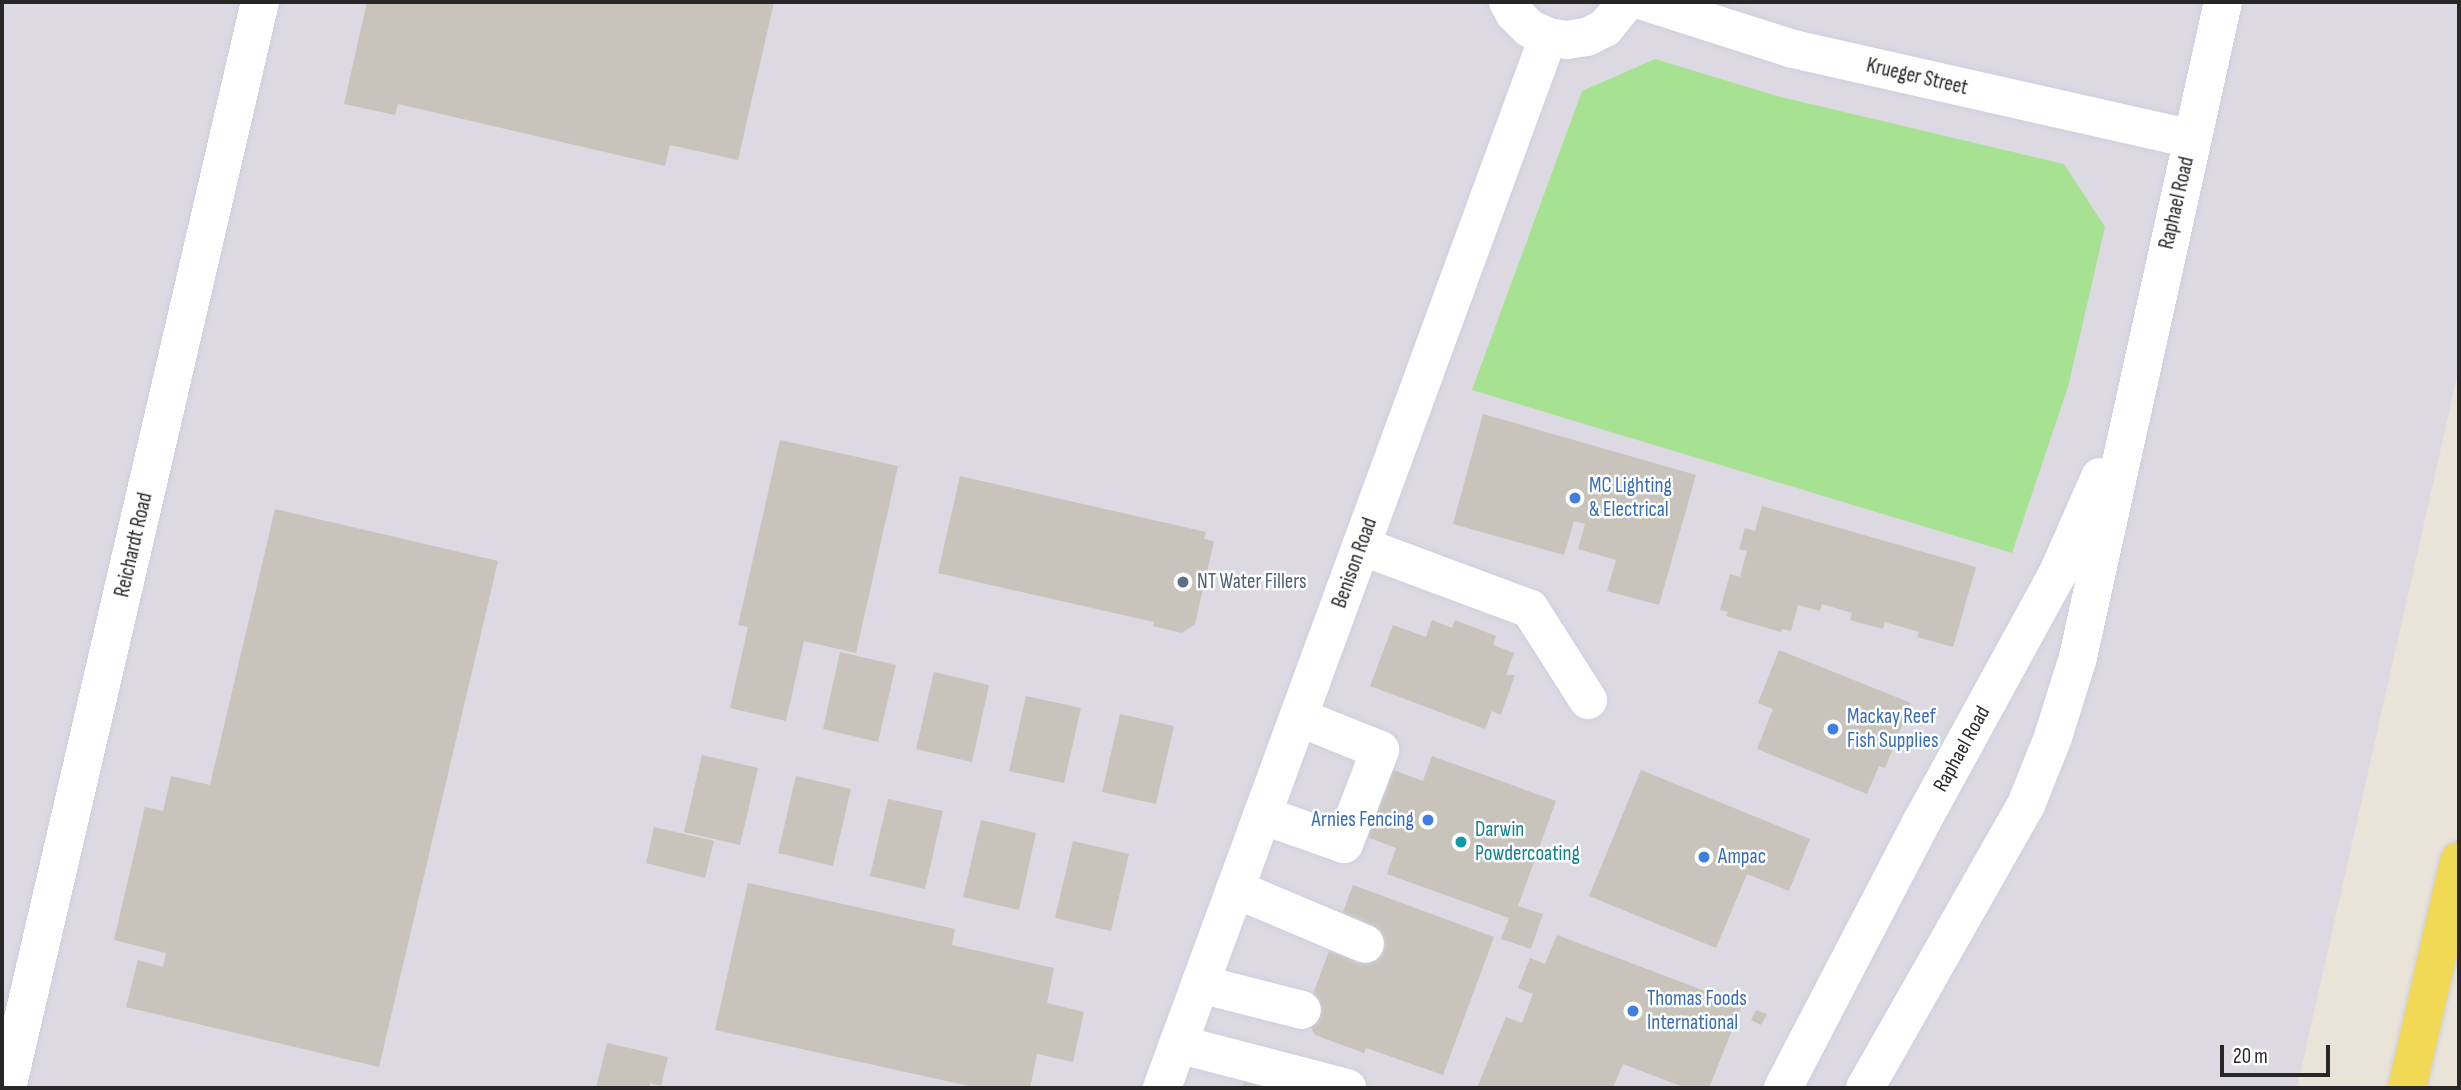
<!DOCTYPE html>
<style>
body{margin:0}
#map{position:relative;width:2461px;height:1090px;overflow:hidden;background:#eae4d8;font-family:"Sofia Sans Condensed",sans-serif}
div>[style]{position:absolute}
.industrial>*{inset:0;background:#dcd9e2}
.green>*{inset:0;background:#a7e293}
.building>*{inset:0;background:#c8c3bb}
.roads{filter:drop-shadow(0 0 2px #cdcfe1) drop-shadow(0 0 2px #cdcfe1)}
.minor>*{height:38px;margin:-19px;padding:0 19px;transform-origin:19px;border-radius:19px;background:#fff}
.major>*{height:38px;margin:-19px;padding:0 19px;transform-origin:19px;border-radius:19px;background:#f1d956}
.dots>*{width:19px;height:19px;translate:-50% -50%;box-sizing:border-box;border:4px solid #fff;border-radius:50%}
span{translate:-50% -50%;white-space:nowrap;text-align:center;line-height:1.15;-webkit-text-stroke:5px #fff;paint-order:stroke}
.street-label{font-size:21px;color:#272727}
.shop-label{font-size:21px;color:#366cbe}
.left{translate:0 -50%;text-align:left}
.right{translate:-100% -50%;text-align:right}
.service-label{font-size:21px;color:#4e5e75}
.culture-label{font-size:21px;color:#0d838f}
.frame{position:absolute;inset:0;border:4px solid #272727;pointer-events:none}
.scale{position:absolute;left:2220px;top:1045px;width:110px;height:32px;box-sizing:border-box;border:4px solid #272727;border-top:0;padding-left:9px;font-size:21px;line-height:24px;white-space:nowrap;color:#272727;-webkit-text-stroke:5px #fff;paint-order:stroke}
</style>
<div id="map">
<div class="industrial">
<i style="clip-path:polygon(2px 2px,2459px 2px,2459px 368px,2297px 1088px,2px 1088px)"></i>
</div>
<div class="green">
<i style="clip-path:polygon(1655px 59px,1777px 96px,2064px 164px,2105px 227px,2068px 387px,2012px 553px,1472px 390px,1582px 91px)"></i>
</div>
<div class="building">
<i style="clip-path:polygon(367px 2px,774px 2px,738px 160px,670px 145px,665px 166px,398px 104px,395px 115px,344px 104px)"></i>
<i style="clip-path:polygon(1483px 414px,1696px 475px,1659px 605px,1607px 591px,1616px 560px,1578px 549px,1585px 524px,1574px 521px,1564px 555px,1453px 524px)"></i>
<i style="clip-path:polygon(780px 440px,898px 466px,856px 653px,804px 641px,786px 721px,730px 708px,748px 627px,738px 625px)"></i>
<i style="clip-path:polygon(960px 476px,1206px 532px,1204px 539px,1214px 541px,1195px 624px,1182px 633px,1153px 626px,1154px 622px,938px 573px)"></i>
<i style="clip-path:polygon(1762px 506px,1976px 567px,1953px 647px,1917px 637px,1919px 632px,1885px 622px,1883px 629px,1850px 620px,1852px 613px,1822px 604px,1820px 611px,1798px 605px,1791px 631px,1782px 629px,1781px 632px,1726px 616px,1728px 612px,1720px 610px,1730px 574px,1740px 577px,1747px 551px,1739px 549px,1745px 528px,1755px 531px)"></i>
<i style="clip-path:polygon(275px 509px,498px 561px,379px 1067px,126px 1007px,138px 960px,163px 967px,166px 953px,114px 940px,145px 807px,163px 811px,171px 776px,210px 785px)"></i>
<i style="clip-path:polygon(1432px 620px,1452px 628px,1455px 620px,1496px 636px,1493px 645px,1514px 653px,1506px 675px,1515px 675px,1501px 715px,1492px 711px,1485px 729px,1370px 686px,1393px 625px,1426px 637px)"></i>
<i style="clip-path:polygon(1779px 650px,1911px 703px,1885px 768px,1879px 766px,1867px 794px,1757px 749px,1773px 709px,1758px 703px)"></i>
<i style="clip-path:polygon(840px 652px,896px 665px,878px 742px,823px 729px)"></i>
<i style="clip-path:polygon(934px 672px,989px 685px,972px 762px,916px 749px)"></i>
<i style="clip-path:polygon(1026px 696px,1081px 708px,1064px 783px,1009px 771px)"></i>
<i style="clip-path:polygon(1120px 714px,1174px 726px,1156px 804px,1102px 792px)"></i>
<i style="clip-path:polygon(702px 755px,758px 768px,740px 845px,684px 832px)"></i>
<i style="clip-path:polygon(1432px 756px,1556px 801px,1518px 906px,1543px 914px,1531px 949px,1501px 939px,1509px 918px,1387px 874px,1396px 848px,1367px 837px,1391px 769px,1423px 781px)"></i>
<i style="clip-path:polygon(1641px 770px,1810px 839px,1789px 891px,1747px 874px,1716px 948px,1589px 896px)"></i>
<i style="clip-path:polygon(796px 776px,851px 789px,833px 866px,778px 853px)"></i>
<i style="clip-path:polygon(888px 799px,943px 811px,925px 889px,870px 876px)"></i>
<i style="clip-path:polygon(981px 820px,1036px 833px,1019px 910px,963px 897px)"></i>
<i style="clip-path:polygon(654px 827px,714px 841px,705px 878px,646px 863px)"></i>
<i style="clip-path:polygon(1073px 841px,1129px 854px,1111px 931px,1055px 918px)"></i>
<i style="clip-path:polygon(748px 883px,955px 929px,952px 945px,1054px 968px,1047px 1003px,1084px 1012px,1073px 1062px,1037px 1054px,1030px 1088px,978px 1088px,715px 1030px)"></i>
<i style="clip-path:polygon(1353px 885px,1494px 937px,1443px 1075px,1366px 1048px,1364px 1053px,1315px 1035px,1305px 1016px,1329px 951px,1365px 963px,1376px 935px,1340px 920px)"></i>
<i style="clip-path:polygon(1557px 935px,1742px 1005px,1709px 1088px,1686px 1088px,1623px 1064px,1613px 1088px,1477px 1088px,1506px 1017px,1522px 1023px,1533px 994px,1518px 988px,1530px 958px,1545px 964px)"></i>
<i style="clip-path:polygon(1756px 1010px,1767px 1014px,1761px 1025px,1751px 1020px)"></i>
<i style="clip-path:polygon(607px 1043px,668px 1057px,661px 1086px,650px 1083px,649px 1088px,596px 1088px)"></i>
<i style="clip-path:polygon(1249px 1068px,1302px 1088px,1242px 1088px)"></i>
</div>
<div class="roads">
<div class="minor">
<i style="left:1508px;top:2px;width:13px;rotate:61deg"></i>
<i style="left:1514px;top:13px;width:21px;rotate:45deg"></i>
<i style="left:1529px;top:28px;width:21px;rotate:25deg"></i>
<i style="left:1548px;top:37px;width:19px;rotate:9deg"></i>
<i style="left:1567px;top:40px;width:20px;rotate:-9deg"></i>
<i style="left:1587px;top:37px;width:20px;rotate:-27deg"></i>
<i style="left:1605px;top:28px;width:33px;rotate:-51deg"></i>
<i style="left:1646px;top:2px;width:154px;rotate:17.7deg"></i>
<i style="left:1793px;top:49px;width:409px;rotate:12.7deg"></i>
<i style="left:1361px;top:546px;width:180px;rotate:20.4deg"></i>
<i style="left:1530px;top:609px;width:108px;rotate:57.5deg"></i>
<i style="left:1262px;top:815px;width:87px;rotate:19.5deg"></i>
<i style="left:1344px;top:844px;width:101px;rotate:-69deg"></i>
<i style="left:1380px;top:750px;width:88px;rotate:-158.1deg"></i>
<i style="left:1235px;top:889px;width:141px;rotate:22.9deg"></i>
<i style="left:1200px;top:984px;width:105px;rotate:14.3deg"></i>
<i style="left:1178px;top:1044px;width:175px;rotate:14.6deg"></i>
<i style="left:7px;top:1088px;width:1115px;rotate:-76.89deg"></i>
<i style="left:1162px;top:1088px;width:1120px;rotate:-69.83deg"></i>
<i style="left:1783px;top:1088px;width:299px;rotate:-62.5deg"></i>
<i style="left:1921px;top:823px;width:283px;rotate:-61.3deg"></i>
<i style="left:2057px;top:575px;width:107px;rotate:-66.3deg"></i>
<i style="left:1865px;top:1088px;width:326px;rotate:-60.4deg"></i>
<i style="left:2026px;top:805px;width:73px;rotate:-68.3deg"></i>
<i style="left:2053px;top:737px;width:84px;rotate:-72.6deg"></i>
<i style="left:2078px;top:657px;width:671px;rotate:-77.52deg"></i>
</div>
<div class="major">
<i style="left:2407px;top:1088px;width:233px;rotate:-77.1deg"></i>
</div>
</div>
<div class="dots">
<i style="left:1575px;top:498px;background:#3f7fe0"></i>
<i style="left:1183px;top:582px;background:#5c6f8a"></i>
<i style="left:1833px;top:729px;background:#3f7fe0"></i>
<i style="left:1428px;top:820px;background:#3f7fe0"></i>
<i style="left:1461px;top:842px;background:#0f9aa8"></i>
<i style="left:1704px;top:857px;background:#3f7fe0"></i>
<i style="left:1633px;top:1011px;background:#3f7fe0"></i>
</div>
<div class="street-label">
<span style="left:1917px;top:77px;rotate:13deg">Krueger Street</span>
<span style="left:2177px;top:203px;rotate:-77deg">Raphael Road</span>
<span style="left:134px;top:545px;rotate:-77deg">Reichardt Road</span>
<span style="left:1355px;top:563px;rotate:-70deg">Benison Road</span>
<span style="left:1962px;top:749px;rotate:-61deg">Raphael Road</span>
</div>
<div class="shop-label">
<span class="left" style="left:1589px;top:498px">MC Lighting<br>&amp; Electrical</span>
<span class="left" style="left:1847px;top:729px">Mackay Reef<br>Fish Supplies</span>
<span class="right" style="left:1414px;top:820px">Arnies Fencing</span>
<span class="left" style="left:1718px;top:857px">Ampac</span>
<span class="left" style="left:1647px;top:1011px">Thomas Foods<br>International</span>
</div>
<div class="service-label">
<span class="left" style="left:1197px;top:582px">NT Water Fillers</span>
</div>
<div class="culture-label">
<span class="left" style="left:1475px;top:842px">Darwin<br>Powdercoating</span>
</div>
<div class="frame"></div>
<div class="scale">20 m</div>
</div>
